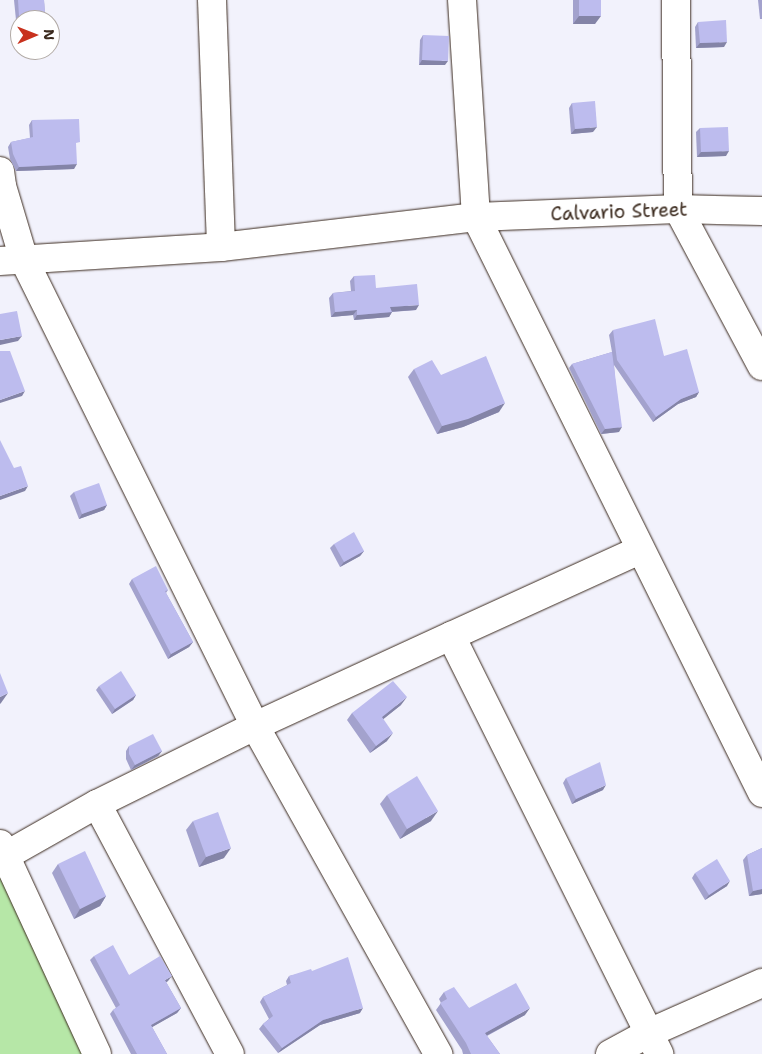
<!DOCTYPE html>
<style>
body{margin:0}
#map{position:relative;width:762px;height:1054px;overflow:hidden;background:#f2f2fc;font-family:"Shantell Sans",sans-serif}
div>[style]{position:absolute}
.green>*{inset:0;background:#b6e7a7}
.roads{filter:drop-shadow(0 0 1px #3b2a1e) drop-shadow(0 0 1px #3b2a1e)}
.minor>*{height:28px;margin:-14px;padding:0 14px;transform-origin:14px;border-radius:14px;background:#fff}
.wall>*{inset:0;background:#a3a2cd}
.shaded-wall>*{inset:0;background:#8484a7}
.building>*{inset:0;background:#bdbcee}
span{translate:-50% -50%;white-space:nowrap;text-align:center;line-height:1.15;-webkit-text-stroke:4px #fff;paint-order:stroke}
.street-label{font-size:19px;color:#3b2a1e}
.north{position:absolute;left:10px;top:10px;width:50px;height:50px;box-sizing:border-box;background:#fff;border:1px solid #b1aaa5;border-radius:50%;rotate:89deg;font-size:14px;font-weight:700;line-height:20px;text-align:center;color:#3b2a1e}
.north::after{content:'';display:block;margin:auto;width:18px;height:22px;background:#c8321e;clip-path:polygon(50% 0,100% 100%,50% 72%,0 100%)}
</style>
<div id="map">
<div class="green">
<i style="clip-path:polygon(0 836px,101px 1054px,0 1054px)"></i>
</div>
<div class="roads">
<div class="minor">
<i style="left:212px;top:0;width:247px;rotate:87.9deg"></i>
<i style="left:462px;top:0;width:217px;rotate:86.3deg"></i>
<i style="left:476px;top:217px;width:643px;rotate:63.59deg"></i>
<i style="left:676px;top:0;width:209px;rotate:89.5deg"></i>
<i style="left:678px;top:209px;width:178px;rotate:61.9deg"></i>
<i style="left:0;top:171px;width:15px;rotate:82deg"></i>
<i style="left:2px;top:186px;width:77px;rotate:73.4deg"></i>
<i style="left:24px;top:260px;width:520px;rotate:63.63deg"></i>
<i style="left:255px;top:726px;width:376px;rotate:60.8deg"></i>
<i style="left:0;top:261px;width:221px;rotate:-3.6deg"></i>
<i style="left:221px;top:247px;width:257px;rotate:-6.7deg"></i>
<i style="left:476px;top:217px;width:202px;rotate:-2.3deg"></i>
<i style="left:678px;top:209px;width:84px;rotate:1.4deg"></i>
<i style="left:451px;top:636px;width:208px;rotate:-24.5deg"></i>
<i style="left:97px;top:804px;width:283px;rotate:62deg"></i>
<i style="left:0;top:844px;width:231px;rotate:65.2deg"></i>
<i style="left:5px;top:856px;width:106px;rotate:-29.5deg"></i>
<i style="left:97px;top:804px;width:176px;rotate:-26.3deg"></i>
<i style="left:255px;top:726px;width:216px;rotate:-24.7deg"></i>
<i style="left:451px;top:636px;width:467px;rotate:63.5deg"></i>
<i style="left:610px;top:1054px;width:44px;rotate:-28.3deg"></i>
<i style="left:649px;top:1033px;width:124px;rotate:-23.9deg"></i>
</div>
</div>
<div class="wall">
<i style="clip-path:polygon(14px 0,44px 0,45px 14px,41px 19px,16px 20px)"></i>
<i style="clip-path:polygon(573px 0,601px 0,595px 24px,573px 24px)"></i>
<i style="clip-path:polygon(758px 0,762px 0,762px 19px,760px 19px)"></i>
<i style="clip-path:polygon(698px 22px,724px 47px,696px 48px,695px 27px)"></i>
<i style="clip-path:polygon(423px 35px,445px 65px,419px 65px,420px 40px)"></i>
<i style="clip-path:polygon(572px 103px,593px 132px,571px 134px,569px 108px)"></i>
<i style="clip-path:polygon(32px 120px,76px 147px,74px 169px,16px 171px,10px 159px,8px 147px,11px 142px,30px 138px,29px 125px)"></i>
<i style="clip-path:polygon(700px 128px,726px 156px,697px 157px,696px 132px)"></i>
<i style="clip-path:polygon(354px 276px,376px 288px,416px 310px,392px 312px,389px 317px,354px 320px,353px 315px,331px 317px,329px 298px,333px 293px,351px 291px,350px 281px)"></i>
<i style="clip-path:polygon(613px 330px,664px 356px,699px 392px,696px 397px,678px 404px,653px 422px,614px 365px,619px 432px,601px 434px,569px 368px,572px 364px,612px 352px,609px 335px)"></i>
<i style="clip-path:polygon(414px 369px,441px 375px,499px 412px,463px 427px,437px 434px,408px 377px)"></i>
<i style="clip-path:polygon(74px 492px,107px 505px,104px 510px,79px 519px,70px 496px)"></i>
<i style="clip-path:polygon(334px 544px,364px 551px,360px 556px,340px 567px,330px 548px)"></i>
<i style="clip-path:polygon(132px 579px,168px 590px,166px 593px,193px 642px,189px 647px,168px 659px,129px 584px)"></i>
<i style="clip-path:polygon(99px 686px,136px 695px,133px 700px,112px 714px,96px 690px)"></i>
<i style="clip-path:polygon(401px 705px,383px 719px,387px 741px,370px 753px,347px 720px,352px 713px)"></i>
<i style="clip-path:polygon(129px 746px,162px 751px,158px 756px,131px 770px,126px 759px,126px 751px)"></i>
<i style="clip-path:polygon(566px 778px,603px 790px,572px 804px,563px 783px)"></i>
<i style="clip-path:polygon(387px 795px,431px 821px,400px 839px,380px 804px)"></i>
<i style="clip-path:polygon(193px 821px,224px 858px,199px 867px,186px 830px)"></i>
<i style="clip-path:polygon(762px 848px,762px 894px,749px 896px,743px 860px,747px 855px)"></i>
<i style="clip-path:polygon(58px 864px,106px 896px,100px 906px,74px 919px,52px 873px)"></i>
<i style="clip-path:polygon(695px 873px,727px 886px,705px 900px,692px 878px)"></i>
<i style="clip-path:polygon(94px 956px,129px 975px,168px 981px,166px 982px,181px 1008px,177px 1013px,152px 1027px,167px 1054px,131px 1054px,110px 1014px,113px 1010px,116px 1008px,90px 960px)"></i>
<i style="clip-path:polygon(312px 971px,360px 1013px,320px 1025px,278px 1053px,259px 1029px,263px 1024px,269px 1019px,260px 1002px,263px 997px,287px 985px,286px 981px,289px 976px)"></i>
<i style="clip-path:polygon(444px 992px,469px 1008px,525px 1015px,487px 1036px,500px 1054px,463px 1054px,462px 1050px,436px 1010px,441px 1003px,439px 999px)"></i>
</div>
<div class="shaded-wall">
<i style="clip-path:polygon(45px 14px,41px 19px,16px 20px,19px 16px)"></i>
<i style="clip-path:polygon(579px 16px,601px 16px,595px 24px,573px 24px)"></i>
<i style="clip-path:polygon(727px 42px,724px 47px,696px 48px,700px 43px)"></i>
<i style="clip-path:polygon(422px 60px,448px 61px,445px 65px,419px 65px)"></i>
<i style="clip-path:polygon(597px 127px,593px 132px,571px 134px,575px 129px)"></i>
<i style="clip-path:polygon(729px 151px,726px 156px,697px 157px,701px 152px)"></i>
<i style="clip-path:polygon(77px 164px,74px 169px,16px 171px,19px 167px)"></i>
<i style="clip-path:polygon(419px 305px,416px 310px,387px 312px,390px 307px)"></i>
<i style="clip-path:polygon(357px 310px,353px 315px,331px 317px,335px 312px)"></i>
<i style="clip-path:polygon(392px 312px,389px 317px,354px 320px,357px 315px)"></i>
<i style="clip-path:polygon(22px 336px,18px 341px,0 345px,0 340px)"></i>
<i style="clip-path:polygon(25px 391px,22px 396px,0 403px,0 400px)"></i>
<i style="clip-path:polygon(699px 392px,696px 397px,678px 404px,653px 422px,656px 417px,681px 399px)"></i>
<i style="clip-path:polygon(505px 403px,499px 412px,463px 427px,437px 434px,442px 426px)"></i>
<i style="clip-path:polygon(622px 427px,619px 432px,601px 434px,605px 429px)"></i>
<i style="clip-path:polygon(28px 486px,25px 491px,0 500px,0 496px)"></i>
<i style="clip-path:polygon(107px 505px,104px 510px,79px 519px,82px 514px)"></i>
<i style="clip-path:polygon(364px 551px,360px 556px,340px 567px,344px 562px)"></i>
<i style="clip-path:polygon(193px 642px,189px 647px,168px 659px,171px 654px)"></i>
<i style="clip-path:polygon(8px 693px,1px 703px,0 704px,0 697px)"></i>
<i style="clip-path:polygon(136px 695px,133px 700px,112px 714px,115px 709px)"></i>
<i style="clip-path:polygon(407px 697px,401px 705px,376px 725px,382px 717px)"></i>
<i style="clip-path:polygon(393px 733px,387px 741px,370px 753px,376px 746px)"></i>
<i style="clip-path:polygon(162px 751px,158px 756px,131px 770px,135px 765px)"></i>
<i style="clip-path:polygon(606px 785px,603px 790px,572px 804px,576px 799px)"></i>
<i style="clip-path:polygon(438px 811px,431px 821px,400px 839px,407px 829px)"></i>
<i style="clip-path:polygon(231px 848px,224px 858px,199px 867px,206px 857px)"></i>
<i style="clip-path:polygon(730px 881px,727px 886px,705px 900px,709px 895px)"></i>
<i style="clip-path:polygon(762px 889px,762px 894px,749px 896px,753px 891px)"></i>
<i style="clip-path:polygon(106px 896px,100px 906px,74px 919px,80px 909px)"></i>
<i style="clip-path:polygon(172px 976px,168px 981px,162px 985px,165px 980px)"></i>
<i style="clip-path:polygon(181px 1008px,177px 1013px,147px 1030px,151px 1025px)"></i>
<i style="clip-path:polygon(363px 1008px,360px 1013px,320px 1025px,278px 1053px,282px 1048px,323px 1020px)"></i>
<i style="clip-path:polygon(530px 1008px,525px 1015px,480px 1039px,485px 1033px)"></i>
</div>
<div class="building">
<i style="clip-path:polygon(18px 0,44px 0,45px 14px,19px 16px)"></i>
<i style="clip-path:polygon(579px 0,601px 0,601px 16px,579px 16px)"></i>
<i style="clip-path:polygon(726px 20px,727px 42px,700px 43px,698px 22px)"></i>
<i style="clip-path:polygon(423px 35px,449px 36px,448px 61px,422px 60px)"></i>
<i style="clip-path:polygon(595px 101px,597px 127px,575px 129px,572px 103px)"></i>
<i style="clip-path:polygon(79px 119px,80px 142px,76px 143px,77px 164px,19px 167px,13px 154px,11px 142px,33px 137px,32px 120px)"></i>
<i style="clip-path:polygon(728px 127px,729px 151px,701px 152px,700px 128px)"></i>
<i style="clip-path:polygon(375px 275px,376px 288px,417px 284px,419px 305px,390px 307px,392px 312px,357px 315px,357px 310px,335px 312px,333px 293px,355px 291px,354px 276px)"></i>
<i style="clip-path:polygon(17px 311px,22px 336px,0 340px,0 314px)"></i>
<i style="clip-path:polygon(655px 319px,664px 356px,687px 349px,699px 392px,681px 399px,656px 417px,617px 360px,613px 330px)"></i>
<i style="clip-path:polygon(0 351px,10px 351px,25px 391px,0 400px)"></i>
<i style="clip-path:polygon(612px 352px,622px 427px,605px 429px,572px 364px)"></i>
<i style="clip-path:polygon(486px 356px,505px 403px,468px 419px,442px 426px,414px 369px,432px 360px,441px 375px)"></i>
<i style="clip-path:polygon(0 440px,14px 468px,21px 466px,28px 486px,0 496px)"></i>
<i style="clip-path:polygon(99px 483px,107px 505px,82px 514px,74px 492px)"></i>
<i style="clip-path:polygon(354px 532px,364px 551px,344px 562px,334px 544px)"></i>
<i style="clip-path:polygon(156px 566px,168px 590px,165px 591px,193px 642px,171px 654px,132px 579px)"></i>
<i style="clip-path:polygon(121px 671px,136px 695px,115px 709px,99px 686px)"></i>
<i style="clip-path:polygon(0 673px,8px 693px,0 697px)"></i>
<i style="clip-path:polygon(393px 681px,407px 697px,382px 717px,393px 733px,376px 746px,352px 713px)"></i>
<i style="clip-path:polygon(153px 734px,162px 751px,135px 765px,129px 754px,129px 746px)"></i>
<i style="clip-path:polygon(600px 762px,606px 785px,576px 799px,566px 778px)"></i>
<i style="clip-path:polygon(417px 776px,438px 811px,407px 829px,387px 795px)"></i>
<i style="clip-path:polygon(218px 812px,231px 848px,206px 857px,193px 821px)"></i>
<i style="clip-path:polygon(762px 848px,762px 889px,753px 891px,747px 855px)"></i>
<i style="clip-path:polygon(85px 851px,106px 896px,80px 909px,58px 864px)"></i>
<i style="clip-path:polygon(717px 859px,730px 881px,709px 895px,695px 873px)"></i>
<i style="clip-path:polygon(113px 945px,129px 975px,160px 956px,172px 976px,165px 980px,181px 1008px,151px 1025px,167px 1054px,137px 1054px,113px 1010px,120px 1005px,94px 956px)"></i>
<i style="clip-path:polygon(348px 957px,363px 1008px,323px 1020px,282px 1048px,263px 1024px,273px 1016px,263px 997px,291px 983px,289px 976px,311px 969px,312px 971px)"></i>
<i style="clip-path:polygon(516px 983px,530px 1008px,485px 1033px,500px 1054px,471px 1054px,466px 1043px,440px 1003px,447px 999px,444px 992px,454px 987px,469px 1008px)"></i>
</div>
<div class="street-label">
<span style="left:619px;top:212px;rotate:-2deg">Calvario Street</span>
</div>
<div class="north">N</div>
</div>
